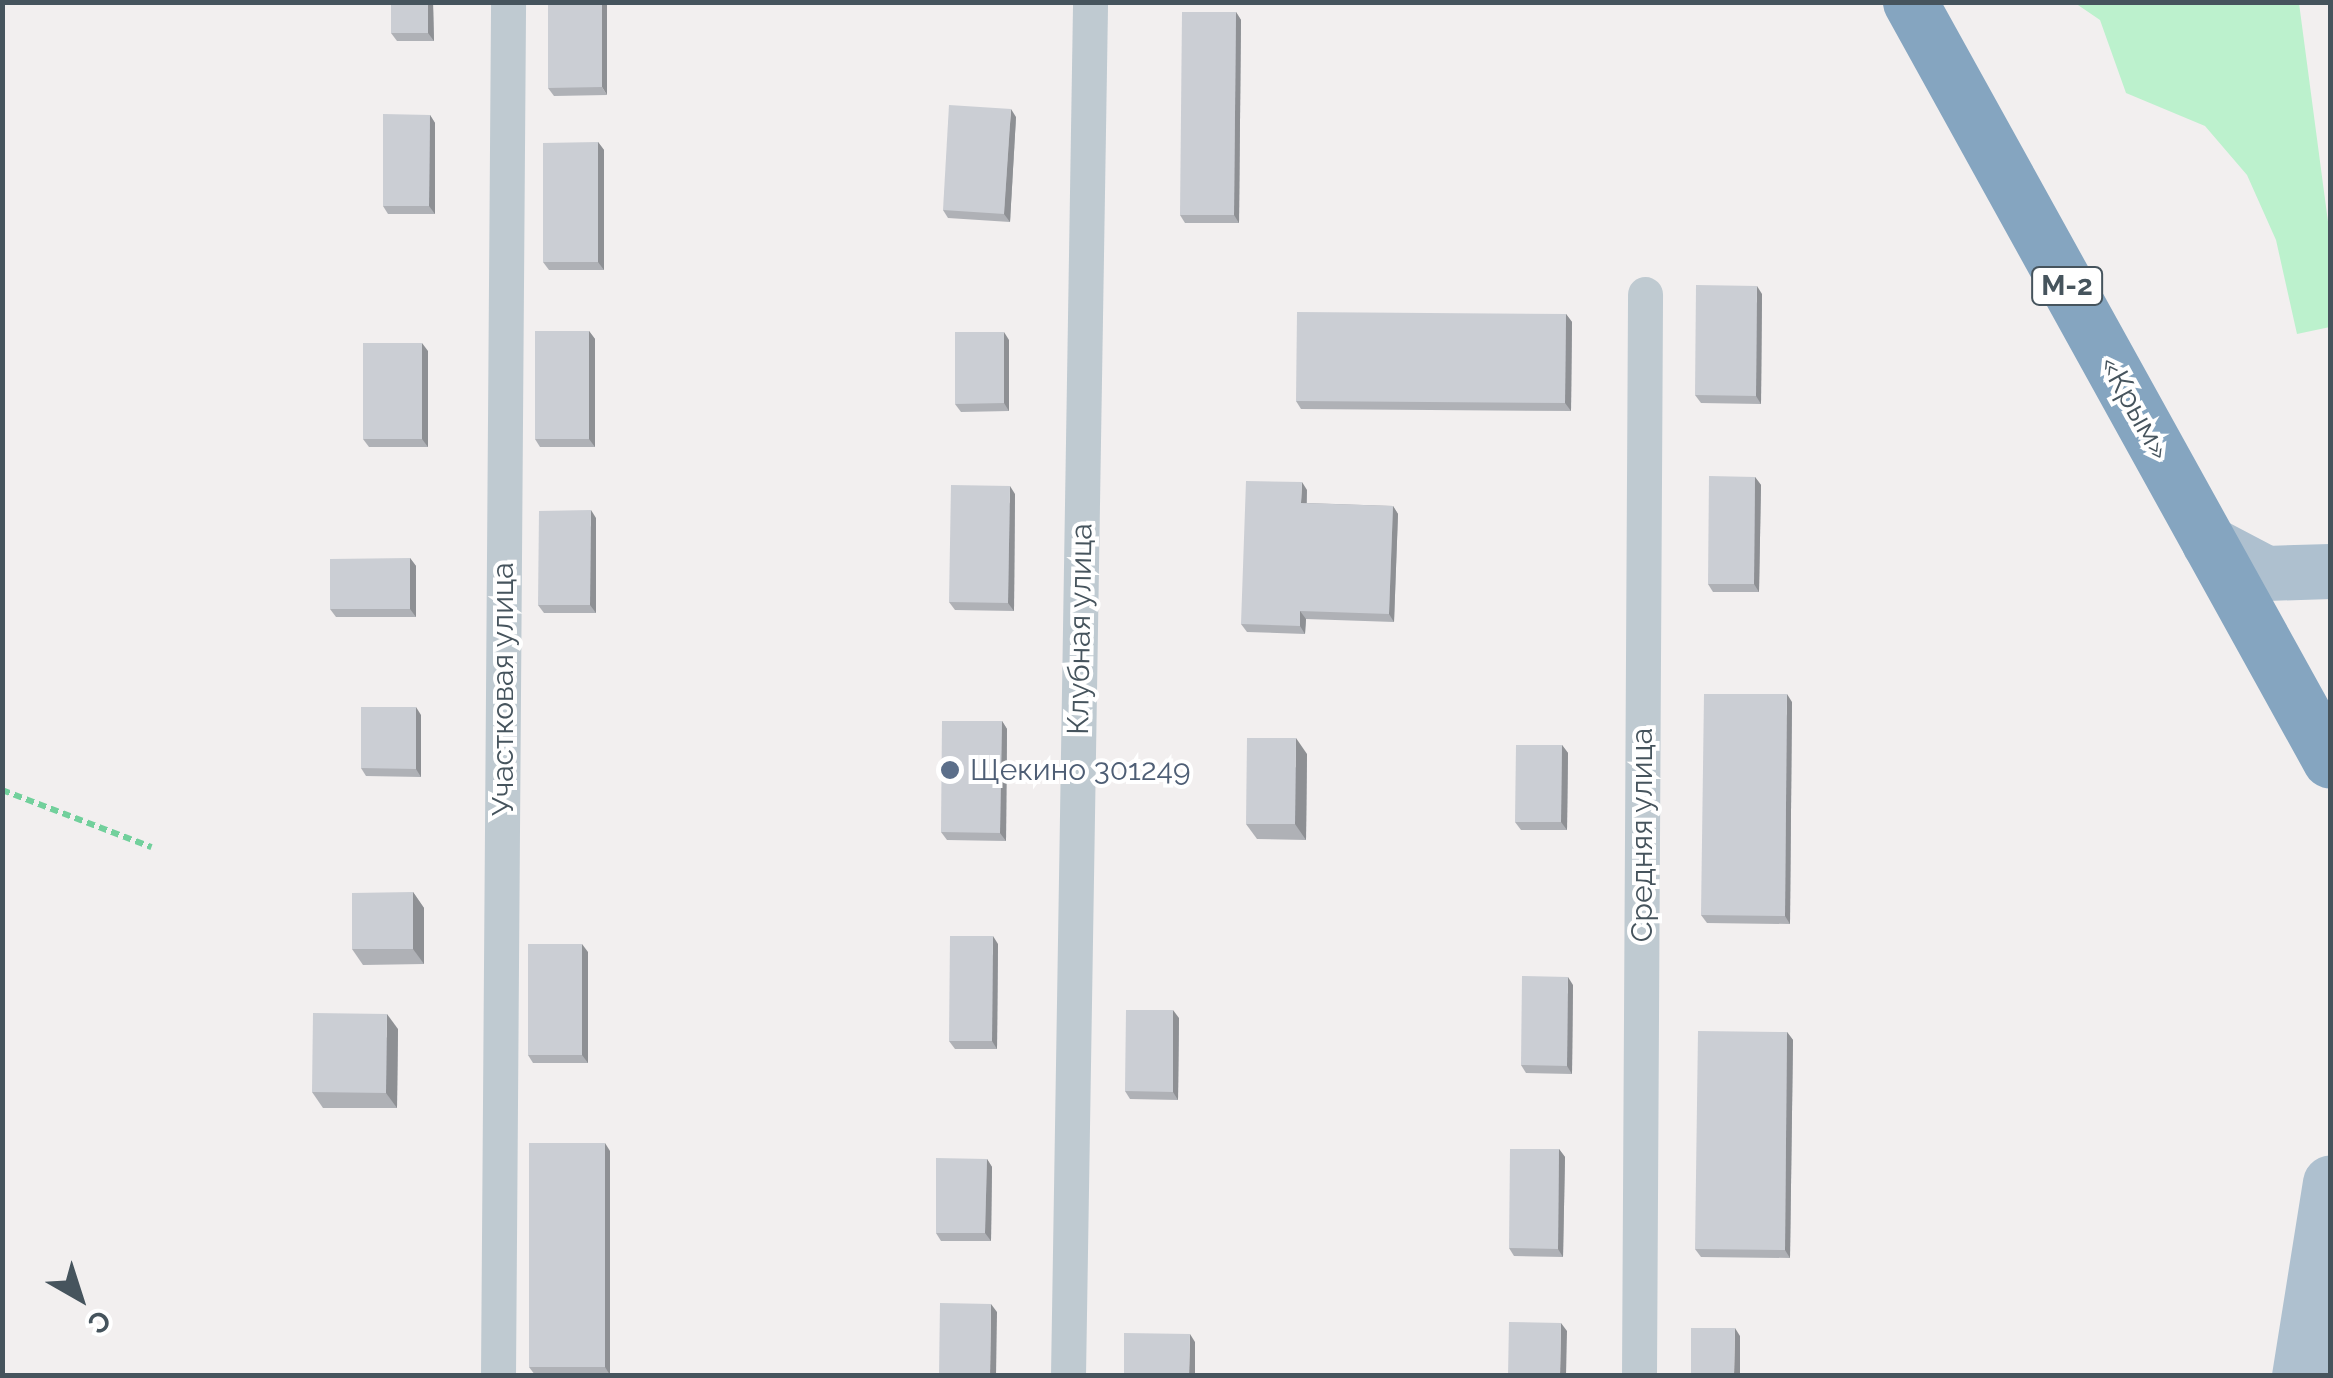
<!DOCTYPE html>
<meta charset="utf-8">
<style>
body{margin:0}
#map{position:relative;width:2333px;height:1378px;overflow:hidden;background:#f2efef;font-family:Raleway,sans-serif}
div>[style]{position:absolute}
.green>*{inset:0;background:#bcf1cd}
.path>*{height:6px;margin-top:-3px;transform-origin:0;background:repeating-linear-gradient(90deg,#72d09c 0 8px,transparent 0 13px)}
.street>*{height:35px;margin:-17.5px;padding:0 17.5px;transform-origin:17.5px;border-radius:17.5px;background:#bfcad1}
.primary>*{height:55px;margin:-27.5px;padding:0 27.5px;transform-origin:27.5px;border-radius:27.5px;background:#aec0cf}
.highway>*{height:55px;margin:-27.5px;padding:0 27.5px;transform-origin:27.5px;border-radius:27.5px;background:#85a5c0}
.wall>*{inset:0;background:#afb1b6}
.shaded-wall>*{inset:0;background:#8e9094}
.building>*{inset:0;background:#cbced4}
.dots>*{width:28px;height:28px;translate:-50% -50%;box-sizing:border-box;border:5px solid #fff;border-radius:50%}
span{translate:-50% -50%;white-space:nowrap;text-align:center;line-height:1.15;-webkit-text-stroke:8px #fff;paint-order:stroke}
.shield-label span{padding:2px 8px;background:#fff;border:2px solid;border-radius:8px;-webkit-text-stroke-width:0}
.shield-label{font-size:28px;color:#46545d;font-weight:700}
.street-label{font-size:30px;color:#46545d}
.service-label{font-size:30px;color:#4e5e75}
.left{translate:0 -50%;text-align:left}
.frame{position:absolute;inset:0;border:5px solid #46545d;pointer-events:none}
.north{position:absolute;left:30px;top:1248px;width:100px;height:100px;-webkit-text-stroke:8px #fff;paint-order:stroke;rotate:141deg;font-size:28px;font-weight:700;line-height:40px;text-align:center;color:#46545d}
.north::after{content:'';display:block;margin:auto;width:35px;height:45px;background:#46545d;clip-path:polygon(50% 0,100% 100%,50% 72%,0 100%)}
</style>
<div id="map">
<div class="green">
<i style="clip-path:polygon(2075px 3px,2299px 3px,2330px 237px,2330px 327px,2297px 334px,2276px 240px,2247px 175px,2205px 126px,2126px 93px,2100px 20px)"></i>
</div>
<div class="path">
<i style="left:2px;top:790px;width:160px;rotate:20.9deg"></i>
</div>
<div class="street">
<i style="left:498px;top:1376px;width:1374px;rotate:-89.58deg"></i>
<i style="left:1068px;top:1376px;width:1374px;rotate:-89.08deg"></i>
<i style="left:1639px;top:1376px;width:1082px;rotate:-89.68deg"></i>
</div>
<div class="primary">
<i style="left:2209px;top:543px;width:64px;rotate:27.8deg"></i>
<i style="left:2266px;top:573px;width:64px;rotate:-1.8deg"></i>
<i style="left:2299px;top:1376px;width:196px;rotate:-80.9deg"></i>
</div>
<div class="highway">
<i style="left:1910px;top:2px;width:867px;rotate:61.04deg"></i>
</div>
<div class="wall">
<i style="clip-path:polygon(391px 2px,433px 2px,434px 41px,397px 41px,391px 33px)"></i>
<i style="clip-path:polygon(548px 2px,607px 95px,554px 96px,548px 88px)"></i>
<i style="clip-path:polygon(1236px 12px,1241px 20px,1239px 223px,1185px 223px,1180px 215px)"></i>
<i style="clip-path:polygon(430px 115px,435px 123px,435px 214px,388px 214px,383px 206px)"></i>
<i style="clip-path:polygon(1016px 117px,1010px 222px,948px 218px,943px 210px)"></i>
<i style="clip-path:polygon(598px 142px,604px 150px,604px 270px,549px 270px,543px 262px)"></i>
<i style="clip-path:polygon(1762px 294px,1761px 404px,1701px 403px,1695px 395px)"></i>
<i style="clip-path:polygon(1566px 314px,1572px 322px,1571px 411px,1301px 409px,1296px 401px)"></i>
<i style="clip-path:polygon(589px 331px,595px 339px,595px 447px,540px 447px,535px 439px)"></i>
<i style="clip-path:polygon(1009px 340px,1009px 411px,961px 412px,955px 404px)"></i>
<i style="clip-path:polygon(428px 351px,428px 447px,369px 447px,363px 439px)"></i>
<i style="clip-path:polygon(1755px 477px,1761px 485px,1759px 592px,1713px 592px,1708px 584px)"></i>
<i style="clip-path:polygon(1307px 490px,1307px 503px,1393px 506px,1398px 514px,1394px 622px,1306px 619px,1305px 634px,1247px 632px,1241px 624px)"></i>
<i style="clip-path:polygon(1015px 494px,1014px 611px,955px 610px,949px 602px)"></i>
<i style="clip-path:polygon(596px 518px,596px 613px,544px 613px,538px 605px)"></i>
<i style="clip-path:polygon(410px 558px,416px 566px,416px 617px,336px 617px,330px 609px)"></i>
<i style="clip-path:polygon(1792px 702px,1790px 924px,1707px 923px,1701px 915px)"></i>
<i style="clip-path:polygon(421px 715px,421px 777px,366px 776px,361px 768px)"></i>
<i style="clip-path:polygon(1002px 721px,1007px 729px,1006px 841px,947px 840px,941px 832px)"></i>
<i style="clip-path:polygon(1562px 745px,1568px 753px,1567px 830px,1521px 830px,1515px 822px)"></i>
<i style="clip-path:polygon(1307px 754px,1306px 840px,1257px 839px,1246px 824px)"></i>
<i style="clip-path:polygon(413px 892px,424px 908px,424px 964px,363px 965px,352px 949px)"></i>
<i style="clip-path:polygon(998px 944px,997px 1049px,955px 1049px,949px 1041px)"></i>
<i style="clip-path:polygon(588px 952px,588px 1063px,533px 1063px,528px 1055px)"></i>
<i style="clip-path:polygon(1573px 985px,1572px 1074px,1526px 1073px,1521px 1065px)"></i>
<i style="clip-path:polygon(1179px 1018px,1178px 1100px,1130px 1099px,1125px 1091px)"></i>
<i style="clip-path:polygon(398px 1029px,397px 1108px,323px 1108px,312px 1092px)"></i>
<i style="clip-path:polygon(1787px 1032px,1793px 1040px,1790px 1258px,1701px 1257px,1695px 1249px)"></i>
<i style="clip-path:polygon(1559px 1149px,1565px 1157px,1563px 1257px,1514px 1256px,1509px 1248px)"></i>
<i style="clip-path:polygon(610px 1151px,610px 1375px,535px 1375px,529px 1367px)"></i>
<i style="clip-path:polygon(987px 1159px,992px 1167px,991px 1241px,941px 1241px,936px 1233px)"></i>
</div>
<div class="shaded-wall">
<i style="clip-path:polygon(428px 2px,433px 2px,434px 41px,428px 33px)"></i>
<i style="clip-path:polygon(602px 2px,607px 2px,607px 95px,602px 87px)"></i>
<i style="clip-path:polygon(1236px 12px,1241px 20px,1239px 223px,1234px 215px)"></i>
<i style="clip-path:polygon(1011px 109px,1016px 117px,1010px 222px,1004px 214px)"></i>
<i style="clip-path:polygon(430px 115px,435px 123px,435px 214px,429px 206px)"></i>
<i style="clip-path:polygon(598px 142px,604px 150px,604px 270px,598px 262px)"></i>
<i style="clip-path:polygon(1757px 286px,1762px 294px,1761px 404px,1756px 396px)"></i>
<i style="clip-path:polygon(1566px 314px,1572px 322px,1571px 411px,1565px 403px)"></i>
<i style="clip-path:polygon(589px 331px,595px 339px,595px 447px,589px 439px)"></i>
<i style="clip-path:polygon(1004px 332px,1009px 340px,1009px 411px,1004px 403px)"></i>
<i style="clip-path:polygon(422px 343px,428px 351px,428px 447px,422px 439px)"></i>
<i style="clip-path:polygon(1755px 477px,1761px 485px,1759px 592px,1754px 584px)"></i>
<i style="clip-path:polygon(1302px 482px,1307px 490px,1306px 511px,1301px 503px)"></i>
<i style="clip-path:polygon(1010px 486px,1015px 494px,1014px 611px,1008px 603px)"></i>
<i style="clip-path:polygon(1393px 506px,1398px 514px,1394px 622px,1389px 614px)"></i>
<i style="clip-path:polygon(591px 510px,596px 518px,596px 613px,590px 605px)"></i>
<i style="clip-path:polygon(410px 558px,416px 566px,416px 617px,410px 609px)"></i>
<i style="clip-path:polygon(1300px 611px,1306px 619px,1305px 634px,1300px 626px)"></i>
<i style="clip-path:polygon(1787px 694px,1792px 702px,1790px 924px,1785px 916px)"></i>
<i style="clip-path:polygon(416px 707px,421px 715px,421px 777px,416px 769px)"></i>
<i style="clip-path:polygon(1002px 721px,1007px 729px,1006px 841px,1000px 833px)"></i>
<i style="clip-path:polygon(1296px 738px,1307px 754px,1306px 840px,1295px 824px)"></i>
<i style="clip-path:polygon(1562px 745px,1568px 753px,1567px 830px,1561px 822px)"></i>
<i style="clip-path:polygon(413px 892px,424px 908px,424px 964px,413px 949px)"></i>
<i style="clip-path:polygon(993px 936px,998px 944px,997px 1049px,992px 1041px)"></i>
<i style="clip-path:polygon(582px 944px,588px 952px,588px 1063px,582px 1055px)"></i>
<i style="clip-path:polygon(1568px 977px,1573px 985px,1572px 1074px,1567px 1066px)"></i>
<i style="clip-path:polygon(1173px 1010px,1179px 1018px,1178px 1100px,1173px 1092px)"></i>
<i style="clip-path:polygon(387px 1014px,398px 1029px,397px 1108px,386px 1093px)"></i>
<i style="clip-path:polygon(1787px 1032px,1793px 1040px,1790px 1258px,1785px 1250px)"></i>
<i style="clip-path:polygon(605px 1143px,610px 1151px,610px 1375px,605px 1367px)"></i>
<i style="clip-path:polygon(1559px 1149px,1565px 1157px,1563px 1257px,1558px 1249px)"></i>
<i style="clip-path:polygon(987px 1159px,992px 1167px,991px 1241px,985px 1233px)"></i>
<i style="clip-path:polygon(991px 1304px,997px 1312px,996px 1376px,990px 1376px)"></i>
<i style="clip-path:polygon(1561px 1323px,1567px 1331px,1566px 1376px,1560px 1376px)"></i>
<i style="clip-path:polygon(1735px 1328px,1740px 1336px,1740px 1376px,1734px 1376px)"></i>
<i style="clip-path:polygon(1190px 1334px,1195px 1342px,1195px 1376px,1189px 1376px)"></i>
</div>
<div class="building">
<i style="clip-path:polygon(391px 2px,428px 2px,428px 33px,391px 33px)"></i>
<i style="clip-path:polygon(548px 2px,602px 2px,602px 87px,548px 88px)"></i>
<i style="clip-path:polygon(1182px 12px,1236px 12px,1234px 215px,1180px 215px)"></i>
<i style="clip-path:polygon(949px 105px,1011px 109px,1004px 214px,943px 210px)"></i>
<i style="clip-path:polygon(383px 114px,430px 115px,429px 206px,383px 206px)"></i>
<i style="clip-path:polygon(598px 142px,598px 262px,543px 262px,543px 143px)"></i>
<i style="clip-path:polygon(1696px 285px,1757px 286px,1756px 396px,1695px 395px)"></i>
<i style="clip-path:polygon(1297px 312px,1566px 314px,1565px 403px,1296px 401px)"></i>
<i style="clip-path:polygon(535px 331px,589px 331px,589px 439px,535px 439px)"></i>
<i style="clip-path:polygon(955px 332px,1004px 332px,1004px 403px,955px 404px)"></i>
<i style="clip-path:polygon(363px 343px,422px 343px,422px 439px,363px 439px)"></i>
<i style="clip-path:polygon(1709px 476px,1755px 477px,1754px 584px,1708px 584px)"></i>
<i style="clip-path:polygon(1246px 481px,1302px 482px,1301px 503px,1393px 506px,1389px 614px,1300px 611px,1300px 626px,1241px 624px)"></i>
<i style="clip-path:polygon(951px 485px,1010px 486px,1008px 603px,949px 602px)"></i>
<i style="clip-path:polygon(591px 510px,590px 605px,538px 605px,539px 511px)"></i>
<i style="clip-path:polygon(410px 558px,410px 609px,330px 609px,330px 559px)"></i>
<i style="clip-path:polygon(1704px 694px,1787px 694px,1785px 916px,1701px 915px)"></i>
<i style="clip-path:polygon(361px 707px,416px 707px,416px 769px,361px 768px)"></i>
<i style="clip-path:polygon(942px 721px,1002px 721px,1000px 833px,941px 832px)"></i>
<i style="clip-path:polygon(1247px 738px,1296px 738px,1295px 824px,1246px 824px)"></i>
<i style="clip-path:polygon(1516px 745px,1562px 745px,1561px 822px,1515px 822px)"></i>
<i style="clip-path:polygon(413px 892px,413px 949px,352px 949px,352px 893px)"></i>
<i style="clip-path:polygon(950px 936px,993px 936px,992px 1041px,949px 1041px)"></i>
<i style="clip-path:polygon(528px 944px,582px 944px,582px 1055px,528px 1055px)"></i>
<i style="clip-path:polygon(1522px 976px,1568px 977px,1567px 1066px,1521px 1065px)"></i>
<i style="clip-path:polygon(1126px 1010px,1173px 1010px,1173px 1092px,1125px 1091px)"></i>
<i style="clip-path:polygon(313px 1013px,387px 1014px,386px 1093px,312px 1092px)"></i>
<i style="clip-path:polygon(1698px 1031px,1787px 1032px,1785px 1250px,1695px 1249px)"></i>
<i style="clip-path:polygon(529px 1143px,605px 1143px,605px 1367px,529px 1367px)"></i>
<i style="clip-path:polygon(1510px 1149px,1559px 1149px,1558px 1249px,1509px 1248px)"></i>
<i style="clip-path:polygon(936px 1158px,987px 1159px,985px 1233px,936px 1233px)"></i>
<i style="clip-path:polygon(940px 1303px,991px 1304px,990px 1376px,939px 1376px)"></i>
<i style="clip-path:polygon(1509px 1322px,1561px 1323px,1560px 1376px,1508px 1376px)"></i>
<i style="clip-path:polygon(1691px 1328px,1735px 1328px,1734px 1376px,1691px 1376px)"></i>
<i style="clip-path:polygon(1124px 1333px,1190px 1334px,1189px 1376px,1124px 1376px)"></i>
</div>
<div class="dots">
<i style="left:950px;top:770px;background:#5c6f8a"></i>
</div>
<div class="shield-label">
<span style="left:2067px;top:286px">М-2</span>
</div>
<div class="street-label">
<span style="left:2135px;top:408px;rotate:61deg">«Крым»</span>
<span style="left:1080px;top:629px;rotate:-89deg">Клубная улица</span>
<span style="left:503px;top:689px;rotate:-90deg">Участковая улица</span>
<span style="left:1642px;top:835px;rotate:-90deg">Средняя улица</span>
</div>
<div class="service-label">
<span class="left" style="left:970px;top:770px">Щекино 301249</span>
</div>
<div class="frame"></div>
<div class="north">С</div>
</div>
